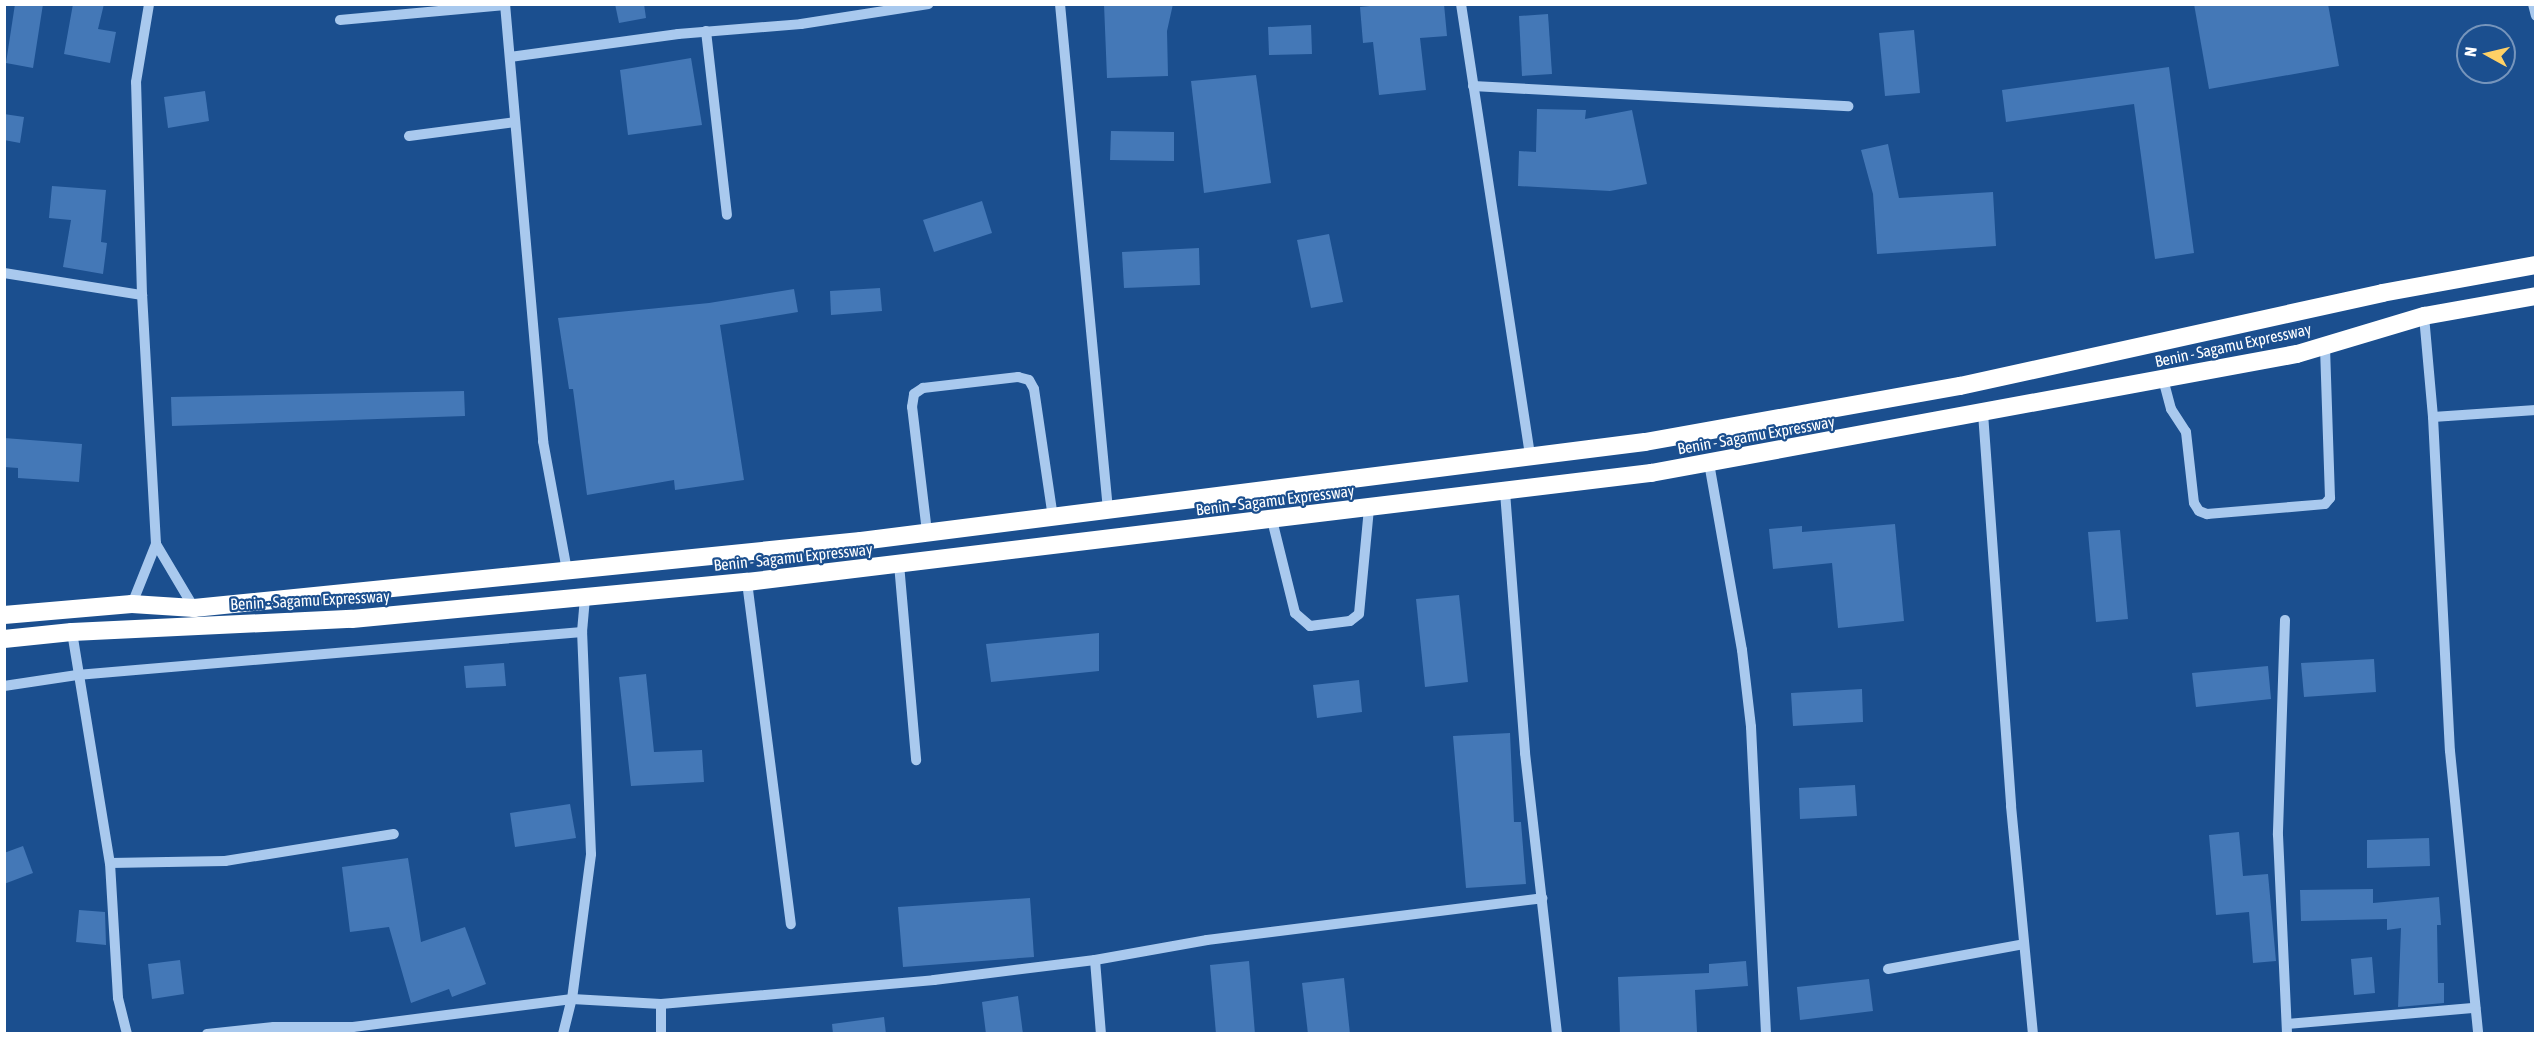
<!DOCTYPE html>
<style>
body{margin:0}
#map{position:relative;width:2540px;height:1038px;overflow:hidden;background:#1b4f8f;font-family:"Asap Condensed",sans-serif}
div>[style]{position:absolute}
.building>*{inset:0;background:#4478b7}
.minor>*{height:10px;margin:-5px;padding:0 5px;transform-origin:5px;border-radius:5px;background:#a9c9ee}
.highway>*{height:18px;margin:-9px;padding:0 9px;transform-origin:9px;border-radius:9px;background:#fff}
span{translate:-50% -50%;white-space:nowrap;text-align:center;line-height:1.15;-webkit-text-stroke:4.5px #1b4f8f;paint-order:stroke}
.street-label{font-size:16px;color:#fff}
.frame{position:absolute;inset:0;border:6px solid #fff;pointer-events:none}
.north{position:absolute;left:2456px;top:24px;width:60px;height:60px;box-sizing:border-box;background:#1b4f8f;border:2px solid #7695bc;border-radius:50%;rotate:278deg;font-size:16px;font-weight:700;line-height:24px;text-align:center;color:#fff}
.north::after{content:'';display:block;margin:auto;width:21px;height:27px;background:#ffd166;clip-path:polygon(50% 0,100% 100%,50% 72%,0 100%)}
</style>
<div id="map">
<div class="building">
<i style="clip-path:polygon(15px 4px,43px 4px,33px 68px,6px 63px)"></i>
<i style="clip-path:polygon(73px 4px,104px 4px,98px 29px,116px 32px,110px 63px,64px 54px)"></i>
<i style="clip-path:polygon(615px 4px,644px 4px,646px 18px,619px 23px)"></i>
<i style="clip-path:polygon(1104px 4px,1173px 4px,1167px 31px,1168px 76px,1107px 78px)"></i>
<i style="clip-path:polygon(1389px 4px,1444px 4px,1447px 36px,1420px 38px,1426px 90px,1379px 95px,1373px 42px,1363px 43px,1360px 7px)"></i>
<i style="clip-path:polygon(2194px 4px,2328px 4px,2339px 66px,2209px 89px)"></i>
<i style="clip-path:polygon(1548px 14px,1552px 74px,1522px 76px,1519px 16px)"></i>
<i style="clip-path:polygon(1311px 25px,1312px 54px,1269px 55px,1268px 27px)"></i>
<i style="clip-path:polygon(1914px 30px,1920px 93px,1885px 96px,1879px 33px)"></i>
<i style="clip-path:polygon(691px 58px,702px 125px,628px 135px,620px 70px)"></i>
<i style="clip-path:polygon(2169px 67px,2194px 253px,2155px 259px,2134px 104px,2006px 122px,2002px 90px)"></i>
<i style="clip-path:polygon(1256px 75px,1271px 183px,1204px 193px,1191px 81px)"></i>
<i style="clip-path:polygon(205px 91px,209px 121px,168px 128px,164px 97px)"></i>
<i style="clip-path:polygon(1537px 109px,1586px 110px,1585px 119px,1632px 110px,1647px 184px,1610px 191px,1518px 186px,1519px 151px,1536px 152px)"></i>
<i style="clip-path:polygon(4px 114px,24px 117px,20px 143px,4px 140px)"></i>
<i style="clip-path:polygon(1111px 131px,1174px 132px,1174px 161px,1110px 160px)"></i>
<i style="clip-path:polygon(1888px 144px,1899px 198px,1993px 192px,1996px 246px,1877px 254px,1873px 194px,1861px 150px)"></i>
<i style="clip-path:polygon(52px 186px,106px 190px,101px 242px,107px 243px,103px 274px,63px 267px,71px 220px,49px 218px)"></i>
<i style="clip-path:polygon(982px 201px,992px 233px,934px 252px,923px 220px)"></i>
<i style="clip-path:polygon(1329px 234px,1343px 302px,1311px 308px,1297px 240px)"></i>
<i style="clip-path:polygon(1199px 248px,1200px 285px,1124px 288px,1122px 252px)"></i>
<i style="clip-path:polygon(880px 288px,882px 311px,831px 315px,830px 291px)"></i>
<i style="clip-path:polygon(794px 289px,798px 312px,720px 325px,744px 480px,675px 490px,674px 480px,587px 495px,573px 389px,569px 389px,558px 318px,709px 303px)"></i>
<i style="clip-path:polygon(464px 391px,465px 416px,172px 426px,171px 397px)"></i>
<i style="clip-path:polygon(4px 438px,82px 444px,79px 482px,18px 478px,18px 468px,4px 467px)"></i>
<i style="clip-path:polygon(1895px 524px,1904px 621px,1838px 628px,1832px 563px,1773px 569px,1769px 529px,1802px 526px,1802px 532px)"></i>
<i style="clip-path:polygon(2120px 530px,2128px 619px,2096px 622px,2088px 532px)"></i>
<i style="clip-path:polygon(1459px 595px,1468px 682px,1425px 687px,1416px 599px)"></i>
<i style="clip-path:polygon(1099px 633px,1099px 671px,991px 682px,986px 644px)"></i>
<i style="clip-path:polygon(2374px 659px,2376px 692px,2304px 697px,2301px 663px)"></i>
<i style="clip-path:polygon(504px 663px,506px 686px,466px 688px,464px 666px)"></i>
<i style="clip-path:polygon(2268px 666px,2271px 699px,2196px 707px,2192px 673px)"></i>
<i style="clip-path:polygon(646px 674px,654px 752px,702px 750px,704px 782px,631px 786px,619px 677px)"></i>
<i style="clip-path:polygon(1359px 680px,1362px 712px,1317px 718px,1313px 685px)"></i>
<i style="clip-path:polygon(1862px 689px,1863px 722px,1793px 726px,1791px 693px)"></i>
<i style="clip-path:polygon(1510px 733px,1514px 822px,1521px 822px,1526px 884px,1466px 888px,1453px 736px)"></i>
<i style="clip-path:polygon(1855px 785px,1857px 816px,1800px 819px,1799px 788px)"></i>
<i style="clip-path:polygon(570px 804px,576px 838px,515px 847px,510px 813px)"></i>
<i style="clip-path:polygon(2239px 832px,2243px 876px,2268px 874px,2276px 961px,2253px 963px,2249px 912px,2216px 915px,2209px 835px)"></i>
<i style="clip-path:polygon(2429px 838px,2430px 866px,2367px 868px,2367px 840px)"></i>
<i style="clip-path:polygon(23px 846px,33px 873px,4px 884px,4px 853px)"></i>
<i style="clip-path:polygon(408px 858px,421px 942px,465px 927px,486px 984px,452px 997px,449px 989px,411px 1003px,389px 927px,350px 932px,342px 867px)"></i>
<i style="clip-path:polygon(2373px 889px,2373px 903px,2439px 897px,2441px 925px,2437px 925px,2438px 983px,2444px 983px,2444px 1003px,2398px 1007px,2401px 928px,2387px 930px,2387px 919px,2301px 921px,2300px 890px)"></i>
<i style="clip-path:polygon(1030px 898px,1034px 957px,903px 967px,898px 907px)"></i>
<i style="clip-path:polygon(79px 910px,105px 912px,106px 945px,76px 942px)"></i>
<i style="clip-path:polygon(2372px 957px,2375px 993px,2354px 995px,2351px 959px)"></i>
<i style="clip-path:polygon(180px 960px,184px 994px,152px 999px,148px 964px)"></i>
<i style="clip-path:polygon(1249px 961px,1255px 1034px,1216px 1034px,1210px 965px)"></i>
<i style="clip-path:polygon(1746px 961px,1748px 986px,1695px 990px,1697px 1032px,1620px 1034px,1618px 977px,1709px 973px,1709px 964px)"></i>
<i style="clip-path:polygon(1344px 978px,1350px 1034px,1308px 1034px,1302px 983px)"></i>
<i style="clip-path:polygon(1869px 979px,1873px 1011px,1800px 1020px,1797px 987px)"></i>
<i style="clip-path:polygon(1018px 996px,1023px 1034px,986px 1034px,982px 1002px)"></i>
<i style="clip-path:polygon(884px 1017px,886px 1034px,833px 1034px,832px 1024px)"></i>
</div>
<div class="minor">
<i style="left:505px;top:4px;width:439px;rotate:85deg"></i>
<i style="left:543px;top:441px;width:131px;rotate:79.5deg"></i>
<i style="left:1060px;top:4px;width:508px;rotate:84.58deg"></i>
<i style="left:1461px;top:4px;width:458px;rotate:81.3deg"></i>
<i style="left:2533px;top:4px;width:12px;rotate:76deg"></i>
<i style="left:340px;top:20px;width:166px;rotate:-5.2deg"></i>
<i style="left:706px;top:31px;width:185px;rotate:83.5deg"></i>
<i style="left:510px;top:57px;width:170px;rotate:-7.8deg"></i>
<i style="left:678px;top:34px;width:123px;rotate:-4.6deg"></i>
<i style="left:801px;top:24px;width:129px;rotate:-8.9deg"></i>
<i style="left:1473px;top:86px;width:376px;rotate:3.1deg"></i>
<i style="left:409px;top:136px;width:107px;rotate:-7.5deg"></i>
<i style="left:4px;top:273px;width:140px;rotate:9.1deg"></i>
<i style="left:2424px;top:316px;width:101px;rotate:84.9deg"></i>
<i style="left:2433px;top:417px;width:103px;rotate:-3.9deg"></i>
<i style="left:2163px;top:379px;width:31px;rotate:75deg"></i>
<i style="left:2171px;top:409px;width:27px;rotate:57deg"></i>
<i style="left:2186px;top:432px;width:71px;rotate:83.6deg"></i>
<i style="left:2194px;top:503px;width:9px;rotate:58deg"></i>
<i style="left:2199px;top:511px;width:9px;rotate:21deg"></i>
<i style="left:2207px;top:514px;width:118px;rotate:-4.8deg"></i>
<i style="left:2325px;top:504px;width:8px;rotate:-50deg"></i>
<i style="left:2330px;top:498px;width:152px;rotate:-91.9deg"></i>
<i style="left:1983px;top:413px;width:394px;rotate:85.9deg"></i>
<i style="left:2011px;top:806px;width:229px;rotate:84.5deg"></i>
<i style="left:2433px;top:417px;width:334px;rotate:87.1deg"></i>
<i style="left:2450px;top:751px;width:284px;rotate:84.3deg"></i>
<i style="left:1709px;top:463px;width:190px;rotate:80deg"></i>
<i style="left:1742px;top:650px;width:78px;rotate:83.3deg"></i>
<i style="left:1751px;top:727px;width:307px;rotate:87.2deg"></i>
<i style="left:1505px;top:492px;width:262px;rotate:85.6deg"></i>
<i style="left:1525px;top:753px;width:283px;rotate:83.5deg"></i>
<i style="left:1272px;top:520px;width:96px;rotate:76.1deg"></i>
<i style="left:1295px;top:613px;width:20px;rotate:41deg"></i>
<i style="left:1310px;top:626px;width:40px;rotate:-7.1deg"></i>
<i style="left:1350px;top:621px;width:11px;rotate:-38deg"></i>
<i style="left:1359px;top:614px;width:106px;rotate:-84.6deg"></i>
<i style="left:927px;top:532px;width:126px;rotate:-96.8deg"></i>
<i style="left:912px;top:407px;width:13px;rotate:-81deg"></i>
<i style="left:914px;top:394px;width:11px;rotate:-34deg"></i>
<i style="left:923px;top:388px;width:96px;rotate:-6.6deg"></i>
<i style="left:1018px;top:377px;width:11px;rotate:15deg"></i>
<i style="left:1029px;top:380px;width:10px;rotate:61deg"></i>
<i style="left:1034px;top:389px;width:129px;rotate:81.6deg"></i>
<i style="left:156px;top:544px;width:74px;rotate:59.3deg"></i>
<i style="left:899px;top:564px;width:197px;rotate:85deg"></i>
<i style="left:747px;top:582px;width:345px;rotate:82.7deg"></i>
<i style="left:132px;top:604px;width:65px;rotate:-68.2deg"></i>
<i style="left:156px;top:544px;width:249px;rotate:-93.2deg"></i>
<i style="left:142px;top:295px;width:213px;rotate:-91.6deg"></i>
<i style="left:136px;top:82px;width:79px;rotate:-80.5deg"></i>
<i style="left:2285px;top:620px;width:215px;rotate:91.9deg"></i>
<i style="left:2278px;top:835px;width:199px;rotate:87.4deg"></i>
<i style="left:72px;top:632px;width:234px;rotate:80.7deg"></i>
<i style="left:110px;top:863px;width:135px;rotate:86.6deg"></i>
<i style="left:118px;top:998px;width:37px;rotate:76deg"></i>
<i style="left:4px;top:686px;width:74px;rotate:-8.6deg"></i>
<i style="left:77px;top:675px;width:507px;rotate:-4.87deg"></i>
<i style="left:110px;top:863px;width:115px;rotate:-1deg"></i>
<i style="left:225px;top:861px;width:171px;rotate:-9.1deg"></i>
<i style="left:1095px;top:960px;width:74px;rotate:85.4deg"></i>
<i style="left:1888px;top:969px;width:138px;rotate:-10.4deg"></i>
<i style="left:2287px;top:1024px;width:189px;rotate:-4.9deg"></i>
<i style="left:207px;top:1034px;width:67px;rotate:-6deg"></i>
<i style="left:274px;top:1027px;width:79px"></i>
<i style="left:353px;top:1027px;width:221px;rotate:-7.3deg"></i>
<i style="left:572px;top:999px;width:89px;rotate:3.2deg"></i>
<i style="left:661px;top:1004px;width:274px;rotate:-5deg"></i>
<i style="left:934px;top:980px;width:162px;rotate:-7.1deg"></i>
<i style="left:1095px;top:960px;width:114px;rotate:-10.1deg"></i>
<i style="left:1207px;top:940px;width:338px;rotate:-7.1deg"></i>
<i style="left:563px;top:1034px;width:36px;rotate:-76deg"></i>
<i style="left:572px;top:999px;width:146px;rotate:-82.5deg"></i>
<i style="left:591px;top:854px;width:222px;rotate:-92.3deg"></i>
<i style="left:582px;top:632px;width:35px;rotate:-85deg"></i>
<i style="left:661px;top:1034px;width:30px;rotate:-90deg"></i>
</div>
<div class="highway">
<i style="left:4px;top:615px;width:128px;rotate:-4.9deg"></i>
<i style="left:132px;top:604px;width:62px;rotate:3.7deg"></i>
<i style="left:194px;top:608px;width:670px;rotate:-5.74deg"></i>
<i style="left:861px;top:541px;width:790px;rotate:-7.2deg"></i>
<i style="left:1645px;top:442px;width:320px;rotate:-10.1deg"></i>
<i style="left:1960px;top:386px;width:432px;rotate:-12.4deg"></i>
<i style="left:2382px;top:293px;width:157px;rotate:-10.3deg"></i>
<i style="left:4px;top:639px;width:68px;rotate:-5.9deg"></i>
<i style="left:72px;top:632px;width:280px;rotate:-2.7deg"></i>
<i style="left:352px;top:619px;width:397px;rotate:-5.4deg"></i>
<i style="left:747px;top:582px;width:911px;rotate:-6.88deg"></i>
<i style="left:1651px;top:473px;width:657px;rotate:-10.44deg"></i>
<i style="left:2297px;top:354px;width:133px;rotate:-16.7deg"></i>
<i style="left:2424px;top:316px;width:114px;rotate:-10.1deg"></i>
</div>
<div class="street-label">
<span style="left:2233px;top:345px;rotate:-12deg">Benin - Sagamu Expressway</span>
<span style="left:1756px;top:435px;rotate:-10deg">Benin - Sagamu Expressway</span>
<span style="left:1275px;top:500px;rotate:-7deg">Benin - Sagamu Expressway</span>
<span style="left:793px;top:557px;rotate:-6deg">Benin - Sagamu Expressway</span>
<span style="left:310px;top:600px;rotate:-3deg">Benin - Sagamu Expressway</span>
</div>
<div class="frame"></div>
<div class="north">N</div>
</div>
